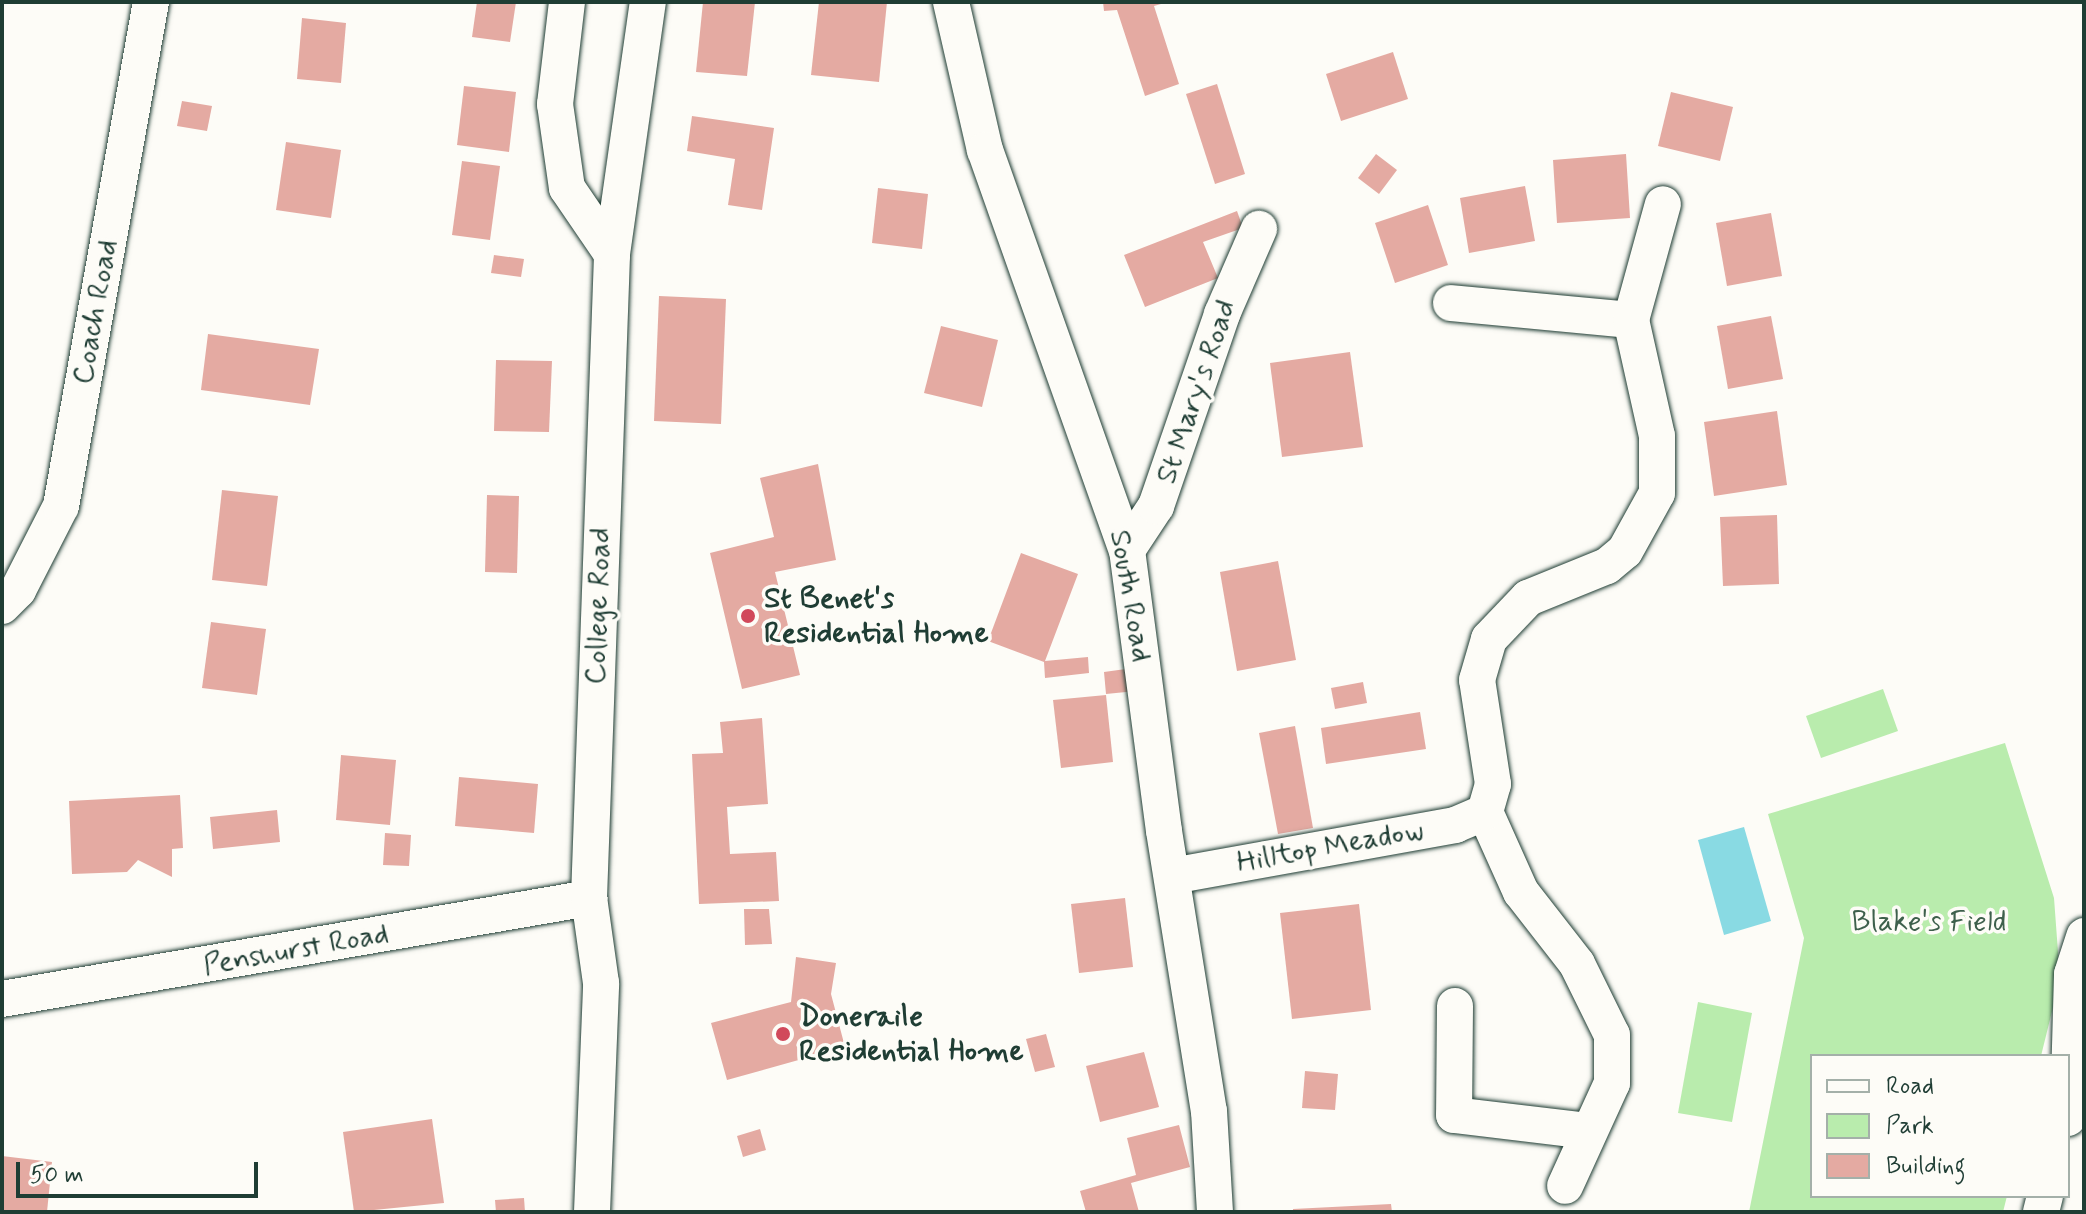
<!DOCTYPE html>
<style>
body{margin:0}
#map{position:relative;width:2086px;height:1214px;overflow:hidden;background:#fdfcf7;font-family:Mynerve,sans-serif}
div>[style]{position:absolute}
.green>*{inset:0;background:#b9ecad}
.water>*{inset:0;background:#89dae3}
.building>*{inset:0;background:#e4aaa2}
.roads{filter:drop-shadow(0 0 2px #1f3d34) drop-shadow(0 0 2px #1f3d34)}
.street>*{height:36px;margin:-18px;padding:0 18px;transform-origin:18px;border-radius:18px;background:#fdfcf7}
.dots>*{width:22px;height:22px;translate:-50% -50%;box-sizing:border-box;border:4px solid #fdfcf7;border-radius:50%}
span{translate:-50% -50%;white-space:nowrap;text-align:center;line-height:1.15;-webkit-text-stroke:7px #fdfcf7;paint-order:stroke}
.street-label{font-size:30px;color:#1f3d34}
.poi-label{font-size:30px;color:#1f3d34;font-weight:700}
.left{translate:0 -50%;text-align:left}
.park-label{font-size:30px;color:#3e604c}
.frame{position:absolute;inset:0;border:4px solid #1f3d34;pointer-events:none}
.legend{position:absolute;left:1810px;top:1054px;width:260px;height:144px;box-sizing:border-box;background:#fdfcf7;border:2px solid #a4b0a9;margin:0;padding:10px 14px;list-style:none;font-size:24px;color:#1f3d34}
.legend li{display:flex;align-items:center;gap:16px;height:40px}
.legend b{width:40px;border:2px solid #a4b0a9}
.scale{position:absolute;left:16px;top:1162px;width:242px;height:36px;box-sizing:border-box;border:4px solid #1f3d34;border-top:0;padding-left:10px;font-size:24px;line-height:28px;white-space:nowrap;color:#1f3d34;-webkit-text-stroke:6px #fdfcf7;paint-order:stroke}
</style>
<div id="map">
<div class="green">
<i style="clip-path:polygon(1883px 689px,1898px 731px,1821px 758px,1806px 716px)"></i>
<i style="clip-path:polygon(2005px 743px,2054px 898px,2060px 979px,2041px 1056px,1812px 1056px,1812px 1196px,2007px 1196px,2003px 1212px,1749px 1212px,1804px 938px,1768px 814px)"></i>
<i style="clip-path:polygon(1698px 1002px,1752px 1013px,1732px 1122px,1678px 1113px)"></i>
</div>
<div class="water">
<i style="clip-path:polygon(1744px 827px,1771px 921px,1724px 935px,1698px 840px)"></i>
</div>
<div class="building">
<i style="clip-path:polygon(477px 2px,516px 2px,510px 42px,472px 37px)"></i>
<i style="clip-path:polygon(703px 2px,755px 2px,747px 76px,696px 72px)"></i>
<i style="clip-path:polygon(819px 2px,887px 2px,879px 82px,811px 75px)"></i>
<i style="clip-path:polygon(1103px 2px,1168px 2px,1154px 6px,1179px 84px,1145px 96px,1117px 10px,1104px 11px)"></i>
<i style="clip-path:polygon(302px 18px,346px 23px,341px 83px,297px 79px)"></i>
<i style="clip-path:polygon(1393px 52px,1408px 99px,1341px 121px,1326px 74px)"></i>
<i style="clip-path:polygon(1217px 84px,1245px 174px,1215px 184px,1186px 94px)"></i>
<i style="clip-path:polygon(464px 86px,516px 92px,509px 152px,457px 145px)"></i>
<i style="clip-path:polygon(1671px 92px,1733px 107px,1720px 161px,1658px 146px)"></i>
<i style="clip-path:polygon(182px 101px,212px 106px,207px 131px,177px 126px)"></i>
<i style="clip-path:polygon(692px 116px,774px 128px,762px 210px,728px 205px,735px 159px,687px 151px)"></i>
<i style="clip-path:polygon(286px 142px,341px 150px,331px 218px,276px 210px)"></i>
<i style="clip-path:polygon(1376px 154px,1397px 170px,1379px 194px,1358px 178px)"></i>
<i style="clip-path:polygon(1626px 154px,1630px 218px,1557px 223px,1553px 160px)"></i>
<i style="clip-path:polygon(462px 161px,500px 166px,490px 240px,452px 235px)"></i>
<i style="clip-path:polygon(1525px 186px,1535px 241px,1469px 253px,1460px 198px)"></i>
<i style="clip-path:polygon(878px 188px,928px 194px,922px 249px,872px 243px)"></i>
<i style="clip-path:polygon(1428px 205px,1448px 265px,1395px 283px,1375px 223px)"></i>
<i style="clip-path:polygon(1237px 211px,1243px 228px,1203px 242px,1218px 278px,1145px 307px,1124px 255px)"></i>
<i style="clip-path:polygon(1771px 213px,1782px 276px,1727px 286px,1716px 223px)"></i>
<i style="clip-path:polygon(494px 255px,524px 259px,521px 277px,491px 273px)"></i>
<i style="clip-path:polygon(659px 296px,726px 299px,721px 424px,654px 421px)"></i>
<i style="clip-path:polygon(1771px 316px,1783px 379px,1728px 389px,1717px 326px)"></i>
<i style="clip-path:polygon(941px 326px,998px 340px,982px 407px,924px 393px)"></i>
<i style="clip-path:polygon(208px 334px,319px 349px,310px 405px,201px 390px)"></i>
<i style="clip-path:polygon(1350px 352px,1363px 447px,1282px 457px,1270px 363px)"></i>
<i style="clip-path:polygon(496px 360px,552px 361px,549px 432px,494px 431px)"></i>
<i style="clip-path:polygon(1777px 411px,1787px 485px,1714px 496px,1704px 422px)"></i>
<i style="clip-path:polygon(818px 464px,836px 560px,775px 572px,800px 675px,742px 689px,710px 553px,774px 537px,760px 478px)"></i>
<i style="clip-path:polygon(222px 490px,278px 496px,267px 586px,212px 580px)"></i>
<i style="clip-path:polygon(487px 495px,519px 496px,517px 573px,485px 572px)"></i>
<i style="clip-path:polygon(1777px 515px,1779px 584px,1723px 586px,1720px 517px)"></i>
<i style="clip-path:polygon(1021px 553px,1078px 574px,1045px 661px,1088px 657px,1089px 673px,1045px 678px,1044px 662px,988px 641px)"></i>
<i style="clip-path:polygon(1278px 561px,1296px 660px,1237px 671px,1220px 572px)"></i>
<i style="clip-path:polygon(211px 622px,266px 629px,257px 695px,202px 688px)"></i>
<i style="clip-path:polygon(1133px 668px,1136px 691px,1106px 694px,1104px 672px)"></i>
<i style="clip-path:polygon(1363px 682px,1367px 703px,1335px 709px,1331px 688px)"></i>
<i style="clip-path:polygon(1106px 695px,1113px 762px,1061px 768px,1053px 700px)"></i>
<i style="clip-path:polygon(1420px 712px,1426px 749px,1326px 764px,1321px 728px)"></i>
<i style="clip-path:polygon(762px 718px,768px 804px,727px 807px,730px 854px,776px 852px,779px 901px,699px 904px,692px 754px,723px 753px,720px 722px)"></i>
<i style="clip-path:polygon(1295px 726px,1313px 828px,1278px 834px,1259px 733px)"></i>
<i style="clip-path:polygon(341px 755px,396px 760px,390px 825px,336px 820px)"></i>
<i style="clip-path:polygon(459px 777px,538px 784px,534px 833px,455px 826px)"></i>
<i style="clip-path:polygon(180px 795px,183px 848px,172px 849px,172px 877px,138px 860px,127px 872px,72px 874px,69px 801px)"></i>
<i style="clip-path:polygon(277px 810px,280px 842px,213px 849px,210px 817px)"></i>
<i style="clip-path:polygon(385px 833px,411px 835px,409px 866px,383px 865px)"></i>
<i style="clip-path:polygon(1125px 898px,1133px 967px,1079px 973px,1071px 904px)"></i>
<i style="clip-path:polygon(1359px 904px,1371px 1010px,1292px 1019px,1280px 913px)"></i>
<i style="clip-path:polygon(744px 909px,769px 909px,772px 944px,745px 945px)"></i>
<i style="clip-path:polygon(796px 957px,836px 963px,831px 994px,845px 1047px,727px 1080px,711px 1023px,791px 1002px)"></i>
<i style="clip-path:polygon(1046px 1034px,1055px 1067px,1035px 1072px,1026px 1039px)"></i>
<i style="clip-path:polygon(1144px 1052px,1159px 1107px,1100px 1122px,1086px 1066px)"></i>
<i style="clip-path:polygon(1305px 1071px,1338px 1074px,1335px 1110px,1302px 1108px)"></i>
<i style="clip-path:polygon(432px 1119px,444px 1203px,354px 1212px,343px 1132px)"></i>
<i style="clip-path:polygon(1179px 1125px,1190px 1167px,1131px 1183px,1139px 1212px,1086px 1212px,1080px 1191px,1136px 1175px,1127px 1138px)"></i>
<i style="clip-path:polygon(760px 1129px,766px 1150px,743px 1157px,737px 1136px)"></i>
<i style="clip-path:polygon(2px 1156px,52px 1162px,47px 1212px,2px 1212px)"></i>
<i style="clip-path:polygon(524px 1198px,525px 1212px,496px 1212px,495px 1200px)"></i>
<i style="clip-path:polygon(1391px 1204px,1392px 1212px,1293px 1212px,1293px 1209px)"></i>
</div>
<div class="roads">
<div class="street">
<i style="left:567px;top:2px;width:103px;rotate:96.7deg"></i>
<i style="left:555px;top:104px;width:85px;rotate:81.9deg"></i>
<i style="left:567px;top:188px;width:80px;rotate:55.7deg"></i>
<i style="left:951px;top:2px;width:152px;rotate:77.1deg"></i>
<i style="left:985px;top:150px;width:424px;rotate:70.5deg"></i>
<i style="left:1127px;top:550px;width:283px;rotate:82.5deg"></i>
<i style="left:1164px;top:831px;width:284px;rotate:80.9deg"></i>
<i style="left:1209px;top:1111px;width:101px;rotate:86.6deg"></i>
<i style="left:1451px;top:303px;width:181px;rotate:5.4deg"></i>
<i style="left:1127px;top:550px;width:53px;rotate:-56.6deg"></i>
<i style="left:1156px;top:506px;width:203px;rotate:-71deg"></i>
<i style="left:1222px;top:314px;width:93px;rotate:-66.5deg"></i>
<i style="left:2px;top:606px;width:23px;rotate:-45deg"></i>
<i style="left:18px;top:590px;width:94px;rotate:-62.9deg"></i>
<i style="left:61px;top:506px;width:512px;rotate:-79.88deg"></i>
<i style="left:1485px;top:812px;width:88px;rotate:65.8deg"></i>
<i style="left:1521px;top:892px;width:91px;rotate:52.1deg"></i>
<i style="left:1577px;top:964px;width:79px;rotate:63.8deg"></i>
<i style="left:1612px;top:1035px;width:48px;rotate:90deg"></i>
<i style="left:1612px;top:1083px;width:113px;rotate:114.5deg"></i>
<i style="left:1172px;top:876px;width:288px;rotate:-10.2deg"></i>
<i style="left:1455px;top:825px;width:33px;rotate:-23deg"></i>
<i style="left:1485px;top:812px;width:29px;rotate:-74deg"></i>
<i style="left:1493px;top:784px;width:105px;rotate:-98.7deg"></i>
<i style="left:1477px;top:680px;width:43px;rotate:-73.7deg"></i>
<i style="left:1489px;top:639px;width:57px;rotate:-46.4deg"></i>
<i style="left:1528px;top:598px;width:85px;rotate:-22.1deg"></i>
<i style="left:1607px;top:566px;width:23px;rotate:-40deg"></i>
<i style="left:1625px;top:551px;width:66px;rotate:-61.1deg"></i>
<i style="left:1657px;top:493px;width:57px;rotate:-90deg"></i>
<i style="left:1657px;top:436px;width:119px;rotate:-102.6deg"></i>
<i style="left:1631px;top:320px;width:120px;rotate:-74.6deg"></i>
<i style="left:2px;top:999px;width:596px;rotate:-9.76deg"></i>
<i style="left:1455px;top:1006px;width:109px;rotate:90.5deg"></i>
<i style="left:1454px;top:1115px;width:136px;rotate:6.8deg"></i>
<i style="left:2068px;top:1118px;width:144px;rotate:-88.4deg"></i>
<i style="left:2072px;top:974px;width:40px;rotate:-72deg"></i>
<i style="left:592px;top:1212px;width:229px;rotate:-87.7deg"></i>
<i style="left:601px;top:983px;width:86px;rotate:-98deg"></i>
<i style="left:589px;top:898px;width:644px;rotate:-87.95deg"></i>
<i style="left:612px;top:254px;width:255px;rotate:-81.9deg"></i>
<i style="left:2041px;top:1212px;width:16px;rotate:-76deg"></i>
</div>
</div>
<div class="dots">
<i style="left:748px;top:616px;background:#d1495b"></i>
<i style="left:783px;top:1034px;background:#d1495b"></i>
</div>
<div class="street-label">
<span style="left:96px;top:312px;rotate:-80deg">Coach Road</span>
<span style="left:1197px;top:392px;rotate:-71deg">St Mary's Road</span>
<span style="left:1130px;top:596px;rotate:80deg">South Road</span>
<span style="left:599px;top:606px;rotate:-88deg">College Road</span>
<span style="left:1330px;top:847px;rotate:-10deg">Hilltop Meadow</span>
<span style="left:296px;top:950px;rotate:-10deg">Penshurst Road</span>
</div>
<div class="poi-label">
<span class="left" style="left:764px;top:616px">St Benet's<br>Residential Home</span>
<span class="left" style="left:799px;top:1034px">Doneraile<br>Residential Home</span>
</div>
<div class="park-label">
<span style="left:1929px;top:922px">Blake's Field</span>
</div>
<div class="frame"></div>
<ul class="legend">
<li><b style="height:10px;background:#fdfcf7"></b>Road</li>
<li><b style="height:22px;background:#b9ecad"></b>Park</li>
<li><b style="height:22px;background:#e4aaa2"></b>Building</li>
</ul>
<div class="scale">50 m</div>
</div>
